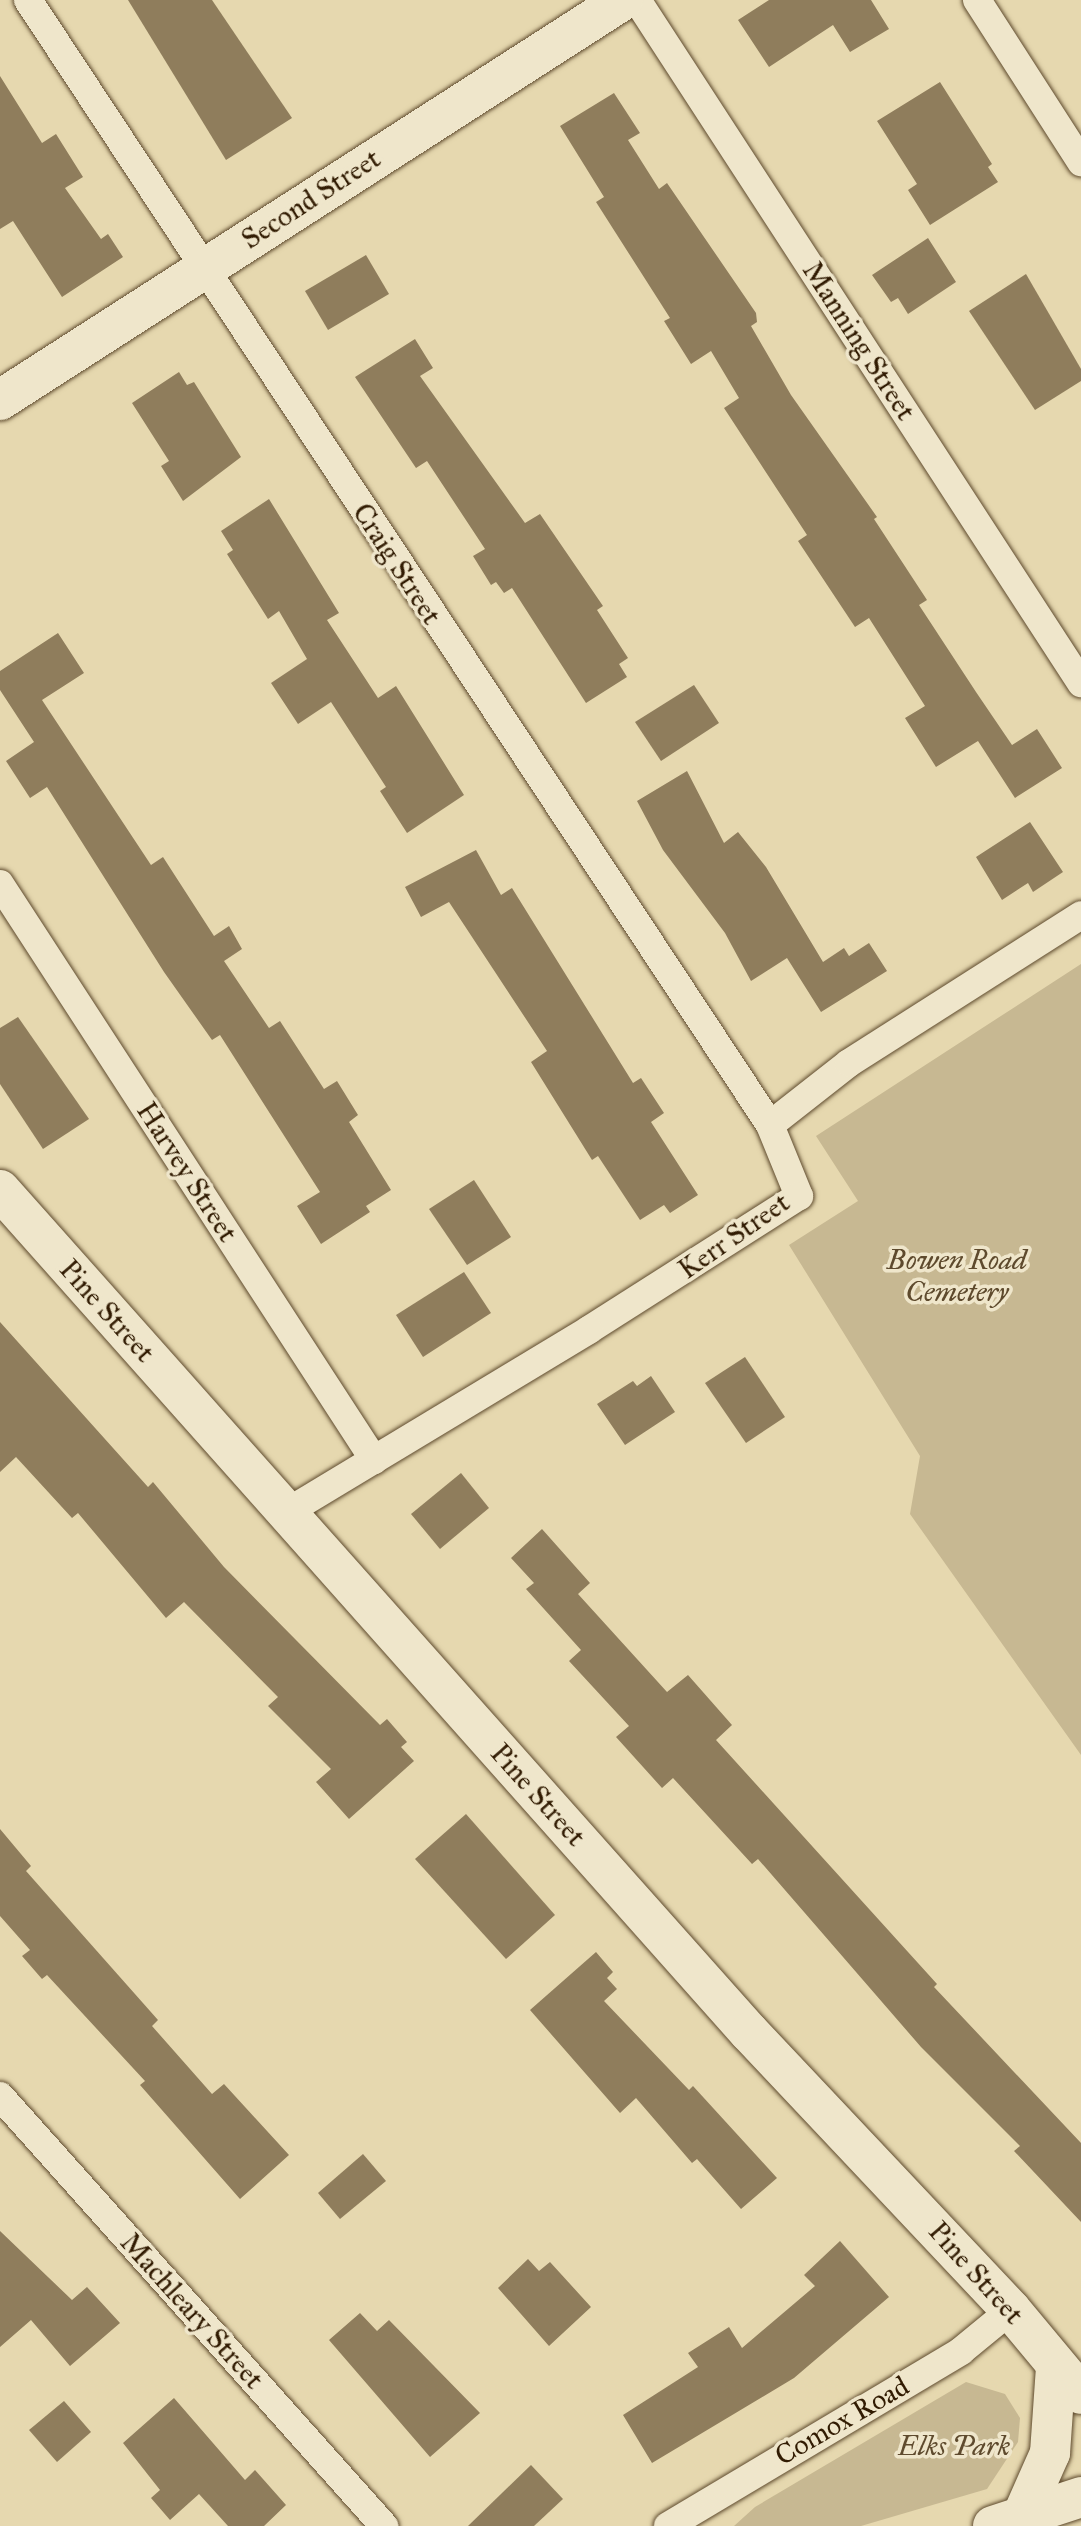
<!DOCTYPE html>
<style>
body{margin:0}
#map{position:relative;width:1081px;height:2526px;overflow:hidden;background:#e6d8af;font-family:"IM FELL Great Primer",serif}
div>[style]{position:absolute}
.green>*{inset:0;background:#c7b892}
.building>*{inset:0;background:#8f7d5c}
.roads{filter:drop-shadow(0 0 2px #5e4a2d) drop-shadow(0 0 2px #5e4a2d)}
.street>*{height:28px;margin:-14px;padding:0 14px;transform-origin:14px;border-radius:14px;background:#efe6cb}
.secondary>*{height:40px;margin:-20px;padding:0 20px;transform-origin:20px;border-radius:20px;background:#efe6cb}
span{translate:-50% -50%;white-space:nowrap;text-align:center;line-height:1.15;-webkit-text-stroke:7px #efe6cb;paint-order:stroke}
.street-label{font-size:28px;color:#311b02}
.park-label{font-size:28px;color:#5e4a2d;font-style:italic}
</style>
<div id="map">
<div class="green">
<i style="clip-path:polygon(1081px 964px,1081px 1755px,910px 1514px,920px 1456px,789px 1245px,858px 1201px,816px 1136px)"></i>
<i style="clip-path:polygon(966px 2382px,1005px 2394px,1020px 2418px,1018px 2442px,987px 2489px,861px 2526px,734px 2526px,755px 2507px)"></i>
</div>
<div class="building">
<i style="clip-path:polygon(128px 0,212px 0,292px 118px,226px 160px)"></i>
<i style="clip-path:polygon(769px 0,871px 0,889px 29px,850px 52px,833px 25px,769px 67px,738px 20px)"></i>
<i style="clip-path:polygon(0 76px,42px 143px,56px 134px,83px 177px,65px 188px,101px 239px,108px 234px,123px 257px,62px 297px,13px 221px,0 229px)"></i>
<i style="clip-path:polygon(940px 82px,992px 164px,988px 167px,998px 182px,930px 225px,908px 190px,917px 184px,877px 121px)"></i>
<i style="clip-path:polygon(614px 93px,640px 133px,628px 140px,659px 189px,667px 183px,756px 313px,757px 322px,751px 326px,791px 395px,877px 517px,874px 519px,927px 600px,919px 605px,976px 692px,1012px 745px,1037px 729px,1062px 768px,1015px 798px,978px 741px,936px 767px,905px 718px,925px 706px,869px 618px,855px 627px,798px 541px,807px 535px,724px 408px,739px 398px,711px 351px,691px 364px,664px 321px,670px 318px,596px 202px,604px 197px,560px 126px)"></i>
<i style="clip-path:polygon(928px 238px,956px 282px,908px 314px,898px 298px,891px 302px,872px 275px)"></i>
<i style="clip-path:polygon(366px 255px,389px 294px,328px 330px,305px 291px)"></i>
<i style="clip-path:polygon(1026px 274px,1081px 369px,1081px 381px,1035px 410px,969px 311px)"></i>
<i style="clip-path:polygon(415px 339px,433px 368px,420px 376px,525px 523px,540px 514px,603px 606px,597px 610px,628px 658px,619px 664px,627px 677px,586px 703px,512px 588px,504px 593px,496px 582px,491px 585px,473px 556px,485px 549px,427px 461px,416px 468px,355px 377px)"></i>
<i style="clip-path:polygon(179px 372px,187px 385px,194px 382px,241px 457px,183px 501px,161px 466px,169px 461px,132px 403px)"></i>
<i style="clip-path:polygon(269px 499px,339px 613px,327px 620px,378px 698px,396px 686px,464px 795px,407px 833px,380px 791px,386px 787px,331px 702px,298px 724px,271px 683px,307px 659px,279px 611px,268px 619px,227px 554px,233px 550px,221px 531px)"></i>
<i style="clip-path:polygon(58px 633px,84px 673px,42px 700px,151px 865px,163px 857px,214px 936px,229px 926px,242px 949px,224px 961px,269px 1028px,280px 1021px,324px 1089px,337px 1081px,358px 1115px,349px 1122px,391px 1190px,366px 1206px,370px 1212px,321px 1244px,297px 1206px,320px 1192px,220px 1035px,212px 1040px,164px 972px,47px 787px,30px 798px,6px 761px,34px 742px,0 690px,0 671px)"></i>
<i style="clip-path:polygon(694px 685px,719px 723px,661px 761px,635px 722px)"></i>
<i style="clip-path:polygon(687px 771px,724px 843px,738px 832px,766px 867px,823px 962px,844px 948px,849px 956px,869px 943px,887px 971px,821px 1012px,787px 958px,751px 981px,725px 933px,663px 850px,637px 801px)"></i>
<i style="clip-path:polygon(1030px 822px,1063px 872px,1033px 892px,1028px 883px,1002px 900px,976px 857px)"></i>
<i style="clip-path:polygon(476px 850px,501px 895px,512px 888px,633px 1083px,641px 1078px,664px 1113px,651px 1122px,698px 1195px,670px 1213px,664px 1205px,640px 1220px,598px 1156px,592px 1160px,531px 1062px,547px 1051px,449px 902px,421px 917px,405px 887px)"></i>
<i style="clip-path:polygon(18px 1017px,89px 1119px,43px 1149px,0 1084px,0 1028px)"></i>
<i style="clip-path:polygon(474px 1180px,511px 1237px,467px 1265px,429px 1209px)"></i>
<i style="clip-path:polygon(464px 1272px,491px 1313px,423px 1357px,396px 1315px)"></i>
<i style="clip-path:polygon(0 1322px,148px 1487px,153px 1482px,224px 1567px,380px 1725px,387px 1719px,407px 1742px,401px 1747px,414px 1761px,349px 1819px,316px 1782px,331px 1769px,268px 1706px,278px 1697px,184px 1602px,166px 1618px,78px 1513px,72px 1518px,16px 1457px,0 1472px)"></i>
<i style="clip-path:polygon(745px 1357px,785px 1417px,746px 1443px,705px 1383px)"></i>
<i style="clip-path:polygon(651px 1376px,675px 1412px,625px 1445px,597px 1404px,633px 1381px,637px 1386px)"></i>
<i style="clip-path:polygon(461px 1473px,489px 1508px,440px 1549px,411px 1514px)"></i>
<i style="clip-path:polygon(542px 1529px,590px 1583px,578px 1594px,667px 1692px,688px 1675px,732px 1725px,716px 1740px,937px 1984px,934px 1987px,1081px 2143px,1081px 2222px,1014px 2151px,1020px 2146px,921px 2047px,758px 1859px,752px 1864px,673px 1778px,662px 1788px,616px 1737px,629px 1726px,569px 1661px,581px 1650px,526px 1589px,534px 1583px,511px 1558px)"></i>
<i style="clip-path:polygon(466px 1814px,555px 1915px,506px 1959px,415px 1859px)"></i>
<i style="clip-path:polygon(0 1829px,31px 1866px,26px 1871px,158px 2020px,152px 2026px,212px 2094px,224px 2084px,289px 2155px,240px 2199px,140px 2085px,145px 2081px,47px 1975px,42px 1979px,22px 1956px,30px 1950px,0 1916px)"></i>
<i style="clip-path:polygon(596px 1952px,613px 1972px,607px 1978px,617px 1989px,604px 2001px,689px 2090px,693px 2086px,777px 2178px,741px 2209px,697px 2159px,692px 2163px,636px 2098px,620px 2113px,530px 2010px)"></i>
<i style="clip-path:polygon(363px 2154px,386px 2181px,340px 2219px,318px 2193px)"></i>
<i style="clip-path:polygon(0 2231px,72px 2300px,87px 2287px,120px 2323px,70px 2366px,31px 2320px,0 2347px)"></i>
<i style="clip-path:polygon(840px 2241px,889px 2297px,794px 2378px,652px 2463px,623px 2415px,698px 2367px,688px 2353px,729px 2327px,742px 2348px,815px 2286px,804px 2275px)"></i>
<i style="clip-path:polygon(528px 2259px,539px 2271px,550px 2262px,591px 2307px,549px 2346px,498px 2288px)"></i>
<i style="clip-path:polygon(360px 2313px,377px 2331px,389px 2320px,480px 2413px,430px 2457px,329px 2340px)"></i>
<i style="clip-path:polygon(174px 2398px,245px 2480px,255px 2470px,286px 2505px,264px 2526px,228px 2526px,199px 2494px,170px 2520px,151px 2498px,160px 2490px,123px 2443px)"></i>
<i style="clip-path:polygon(64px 2401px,91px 2432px,57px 2462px,29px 2430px)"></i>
<i style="clip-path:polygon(531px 2465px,563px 2499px,534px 2526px,468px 2526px)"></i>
</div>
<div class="roads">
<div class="street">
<i style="left:28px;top:0;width:1348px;rotate:56.59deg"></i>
<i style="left:770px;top:1125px;width:77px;rotate:67.8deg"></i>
<i style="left:799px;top:1196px;width:249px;rotate:147.5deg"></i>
<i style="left:589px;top:1330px;width:353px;rotate:148.9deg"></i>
<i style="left:637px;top:0;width:815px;rotate:56.97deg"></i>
<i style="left:977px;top:0;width:193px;rotate:57.3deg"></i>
<i style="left:0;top:884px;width:687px;rotate:57deg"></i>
<i style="left:770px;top:1125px;width:100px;rotate:-38.1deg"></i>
<i style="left:849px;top:1063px;width:275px;rotate:-32.5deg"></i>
<i style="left:0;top:2096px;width:577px;rotate:48.23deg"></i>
<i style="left:668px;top:2526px;width:341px;rotate:-30.8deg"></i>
<i style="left:961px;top:2351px;width:65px;rotate:-39.4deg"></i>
</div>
<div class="secondary">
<i style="left:0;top:400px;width:740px;rotate:-32.7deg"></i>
<i style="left:0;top:1190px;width:1127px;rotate:48.35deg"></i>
<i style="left:749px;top:2032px;width:382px;rotate:46.7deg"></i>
<i style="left:1011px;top:2310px;width:109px;rotate:50.2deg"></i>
<i style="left:1023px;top:2514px;width:67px;rotate:-66.1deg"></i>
<i style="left:1050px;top:2453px;width:86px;rotate:-86deg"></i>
<i style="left:993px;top:2526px;width:93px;rotate:-18.2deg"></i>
</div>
</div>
<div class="street-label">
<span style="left:311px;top:199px;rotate:-33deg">Second Street</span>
<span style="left:859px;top:341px;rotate:57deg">Manning Street</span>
<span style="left:397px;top:564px;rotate:57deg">Craig Street</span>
<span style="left:187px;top:1172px;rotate:57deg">Harvey Street</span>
<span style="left:734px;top:1236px;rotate:-35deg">Kerr Street</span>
<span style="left:107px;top:1311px;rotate:48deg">Pine Street</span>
<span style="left:538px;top:1795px;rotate:48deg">Pine Street</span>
<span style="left:976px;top:2273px;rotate:48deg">Pine Street</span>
<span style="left:192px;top:2311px;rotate:48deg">Machleary Street</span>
<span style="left:842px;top:2421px;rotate:-30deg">Comox Road</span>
</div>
<div class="park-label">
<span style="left:957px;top:1276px">Bowen Road<br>Cemetery</span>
<span style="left:954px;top:2446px">Elks Park</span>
</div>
</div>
